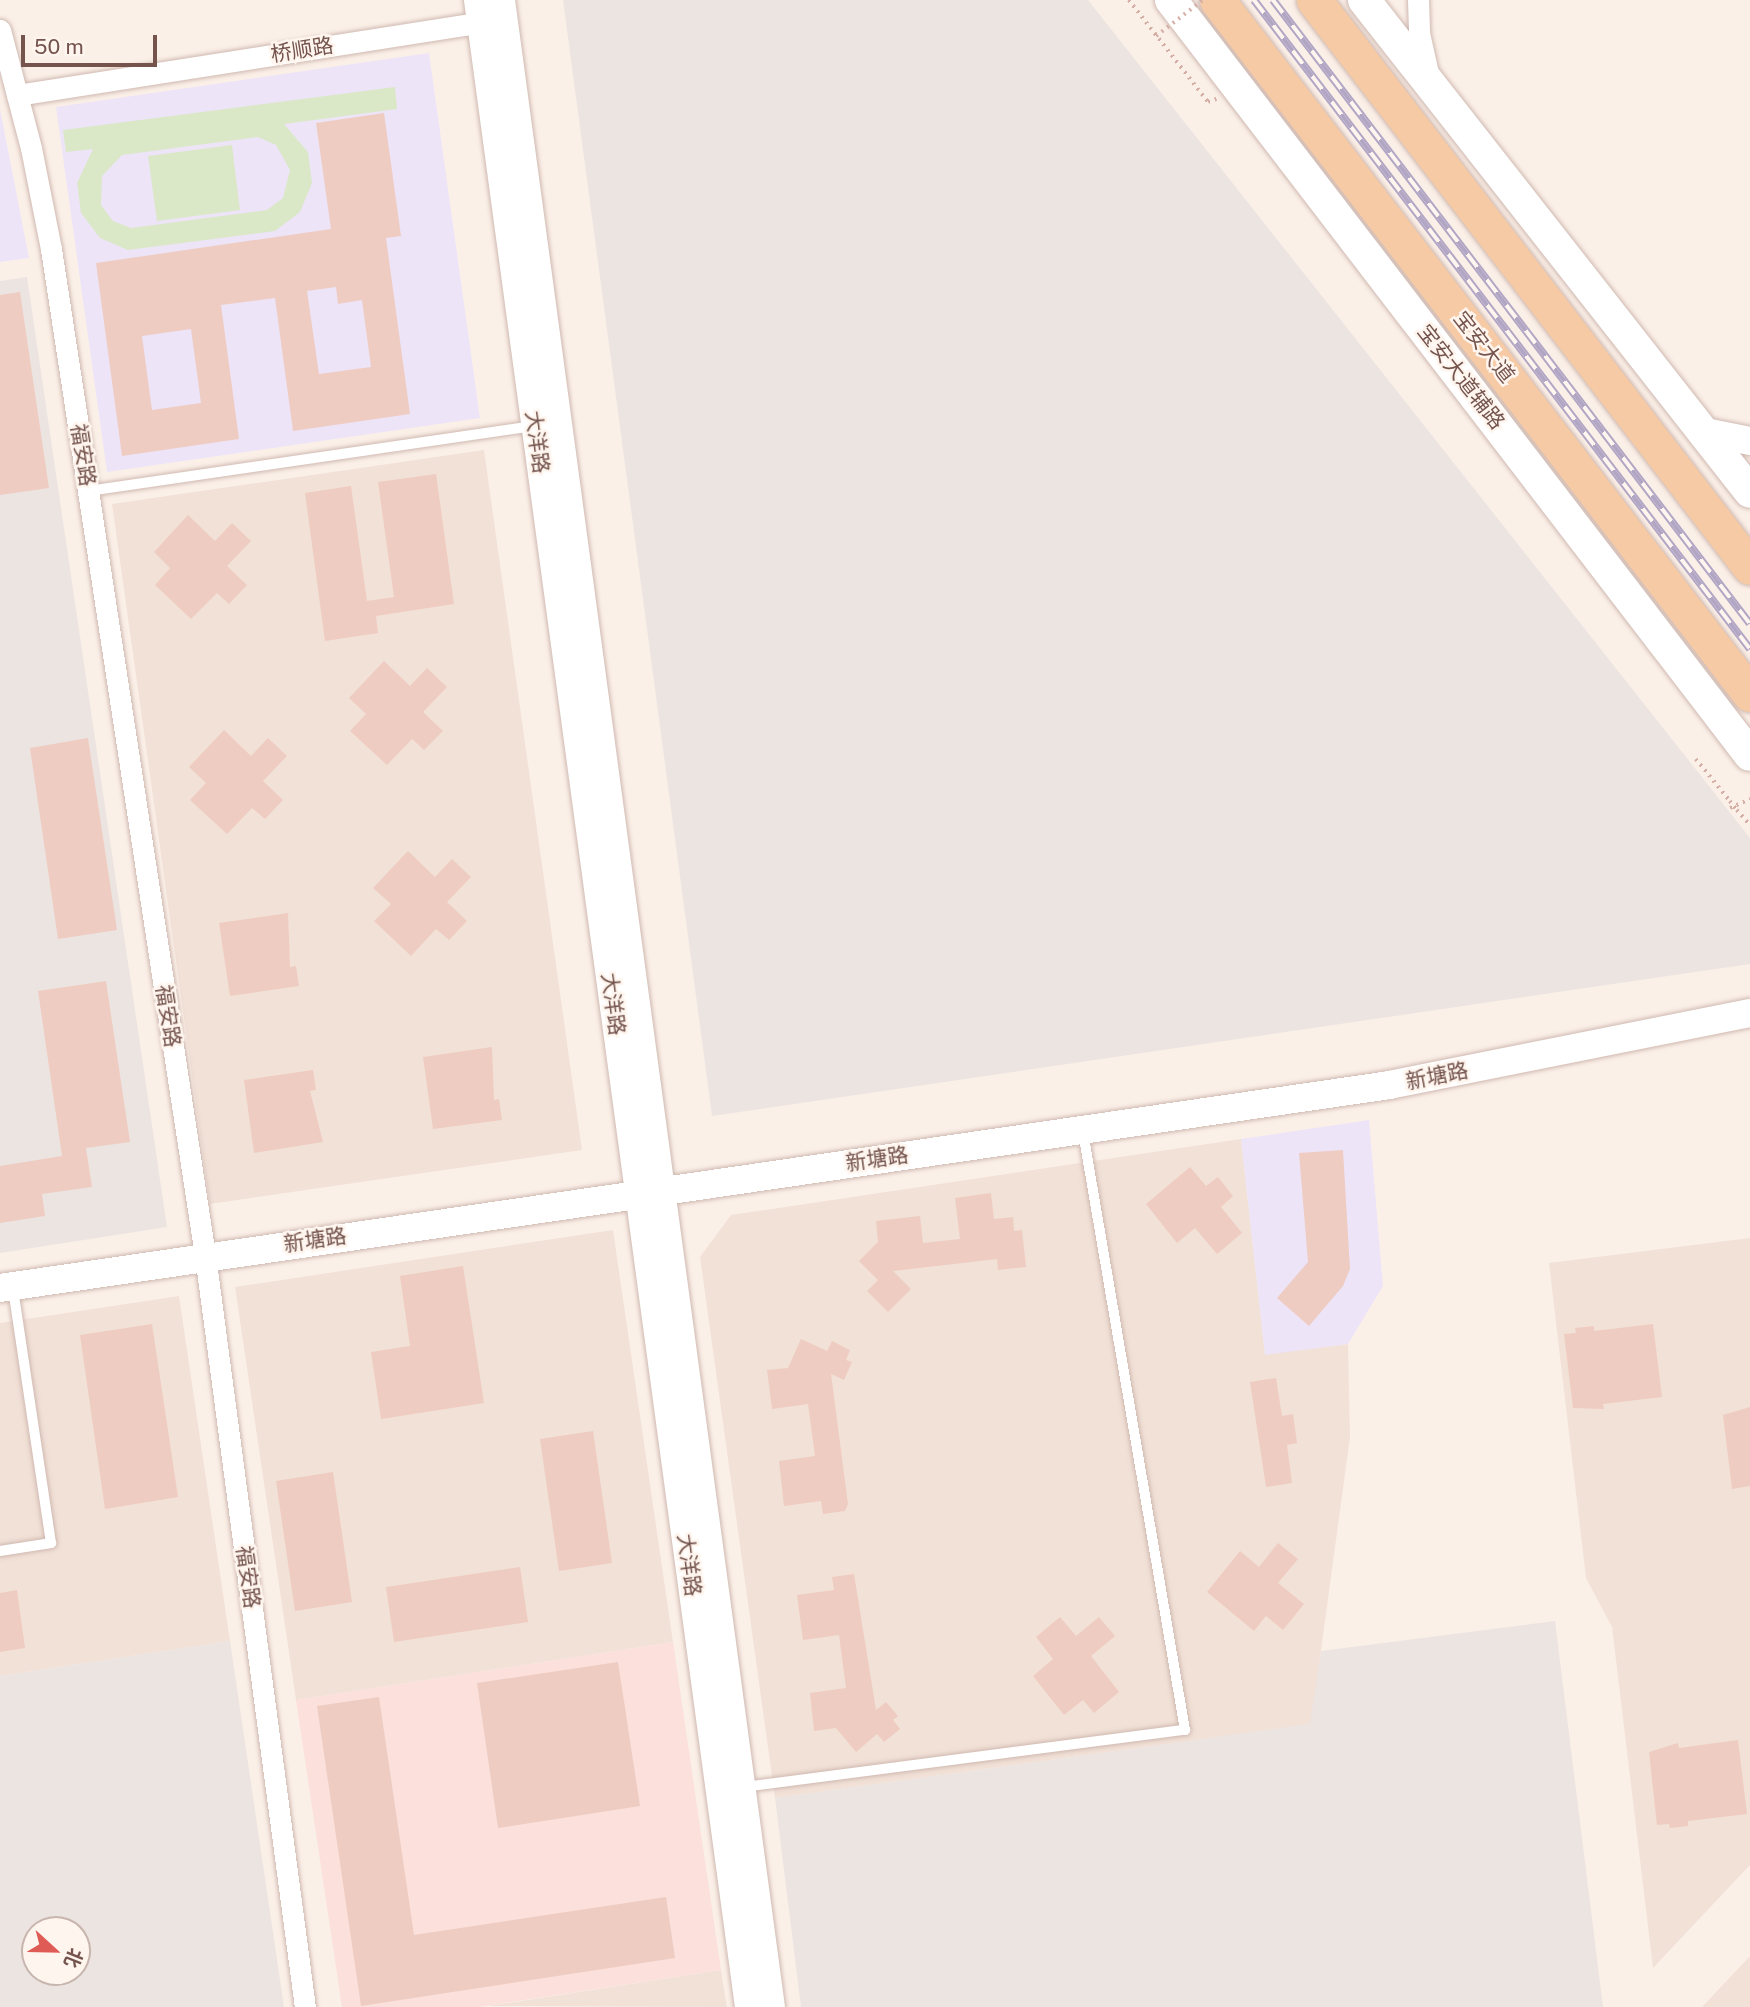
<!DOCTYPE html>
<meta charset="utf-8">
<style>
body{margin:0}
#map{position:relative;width:1750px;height:2007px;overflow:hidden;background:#fbf0e8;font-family:"Public Sans","Noto Sans SC",sans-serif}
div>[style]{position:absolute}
.residential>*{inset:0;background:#f2e1d7}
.commercial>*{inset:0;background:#fbe0dc}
.industrial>*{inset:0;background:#ece4e1}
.education>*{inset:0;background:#ede4f8}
.green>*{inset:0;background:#dae8c7}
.building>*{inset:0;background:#efccc1}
.path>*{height:3.5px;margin-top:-1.75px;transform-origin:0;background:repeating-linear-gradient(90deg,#d4aea4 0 2px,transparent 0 7px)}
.roads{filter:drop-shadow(0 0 2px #cfb9b1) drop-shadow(0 0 2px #cfb9b1)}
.service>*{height:10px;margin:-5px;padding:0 5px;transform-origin:5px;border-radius:5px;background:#fff}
.minor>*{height:21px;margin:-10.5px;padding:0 10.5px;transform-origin:10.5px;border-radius:10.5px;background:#fff}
.tertiary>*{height:28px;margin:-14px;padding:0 14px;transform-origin:14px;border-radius:14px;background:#fff}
.secondary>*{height:32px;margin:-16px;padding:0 16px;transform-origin:16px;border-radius:16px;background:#fff}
.primary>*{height:35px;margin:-17.5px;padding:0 17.5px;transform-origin:17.5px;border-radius:17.5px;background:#f6caa5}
.rail>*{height:8px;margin-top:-4px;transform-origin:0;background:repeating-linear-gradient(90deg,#fef5ee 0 16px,#b2a6c5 0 32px);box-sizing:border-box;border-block:2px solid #b2a6c5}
.path-bridge>*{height:3.5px;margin-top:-1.75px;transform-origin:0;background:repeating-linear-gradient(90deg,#d4aea4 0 2px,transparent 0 7px)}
span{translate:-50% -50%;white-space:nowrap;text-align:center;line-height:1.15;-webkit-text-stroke:5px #fef5ee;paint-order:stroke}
.street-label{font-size:21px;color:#74544d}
.north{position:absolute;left:21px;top:1916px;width:70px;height:70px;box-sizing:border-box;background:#fef5ee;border:2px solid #c7b5ae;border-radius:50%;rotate:112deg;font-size:19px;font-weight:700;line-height:28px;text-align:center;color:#74544d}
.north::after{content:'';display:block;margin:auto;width:24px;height:32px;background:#de5c55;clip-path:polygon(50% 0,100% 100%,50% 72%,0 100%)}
.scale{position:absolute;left:21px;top:35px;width:136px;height:32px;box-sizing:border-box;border:4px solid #74544d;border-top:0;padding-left:9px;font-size:21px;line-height:24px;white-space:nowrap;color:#74544d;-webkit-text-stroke:5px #fef5ee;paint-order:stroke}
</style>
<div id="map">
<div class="residential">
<i style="clip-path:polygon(484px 450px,582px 1150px,210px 1204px,112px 504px)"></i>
<i style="clip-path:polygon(1241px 1139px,1265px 1354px,1348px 1344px,1350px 1437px,1311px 1724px,775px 1798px,700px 1257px,731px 1215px)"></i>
<i style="clip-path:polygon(613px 1230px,673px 1642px,296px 1700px,235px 1287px)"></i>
<i style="clip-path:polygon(1750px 1238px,1750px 1865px,1653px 1968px,1612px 1627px,1586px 1578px,1549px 1263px)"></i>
<i style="clip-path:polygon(179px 1296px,230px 1641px,0 1676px,0 1323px)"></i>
<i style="clip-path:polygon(1750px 1956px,1750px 2007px,1702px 2007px)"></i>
<i style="clip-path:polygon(721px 1970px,727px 2007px,488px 2006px)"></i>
</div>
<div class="commercial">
<i style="clip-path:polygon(673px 1642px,721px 1970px,479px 2007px,342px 2007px,296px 1700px)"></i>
</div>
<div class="industrial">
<i style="clip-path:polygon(563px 0,1088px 0,1750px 838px,1750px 964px,712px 1116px)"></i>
<i style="clip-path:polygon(27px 277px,167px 1227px,0 1253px,0 281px)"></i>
<i style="clip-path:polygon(1555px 1621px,1603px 2007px,801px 2007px,775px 1798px,1310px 1724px,1321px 1651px)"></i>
<i style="clip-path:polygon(evenodd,230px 1641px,284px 2007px,0 2007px,0 1676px,230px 1641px,35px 1930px,77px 1930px,77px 1972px,35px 1972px,35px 1930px)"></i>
</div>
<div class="education">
<i style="clip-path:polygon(429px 53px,480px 418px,107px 472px,56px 107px)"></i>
<i style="clip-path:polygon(0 109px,29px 258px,0 262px)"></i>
<i style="clip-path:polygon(1369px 1120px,1383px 1286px,1348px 1344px,1265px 1355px,1241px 1139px)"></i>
</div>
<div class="green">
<i style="clip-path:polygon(evenodd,395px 87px,397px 109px,284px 124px,308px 152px,312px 183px,300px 212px,275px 231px,128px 250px,100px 238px,81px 213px,77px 183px,93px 149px,66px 152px,63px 130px,395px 87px,258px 137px,276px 145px,290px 170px,283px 198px,267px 210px,131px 228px,113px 221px,101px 205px,102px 176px,122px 155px,258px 137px)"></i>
<i style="clip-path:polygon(232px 145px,240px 210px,157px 221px,148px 156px)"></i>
</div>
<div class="building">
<i style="clip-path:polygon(evenodd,384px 113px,401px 236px,386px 238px,410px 414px,293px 431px,275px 298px,221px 305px,239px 439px,122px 456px,96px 263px,331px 229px,316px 123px,384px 113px,336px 287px,338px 304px,362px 300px,371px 367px,319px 374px,307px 291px,336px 287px,384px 113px,191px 329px,201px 403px,152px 410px,142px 336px,191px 329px)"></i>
<i style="clip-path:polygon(20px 292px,49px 488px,0 495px,0 295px)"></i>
<i style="clip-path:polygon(436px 474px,454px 604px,376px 616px,378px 633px,325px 641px,305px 493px,351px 486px,367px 601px,394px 597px,378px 482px)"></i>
<i style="clip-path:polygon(188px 515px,215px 541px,232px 523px,251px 541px,227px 566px,247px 585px,229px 604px,217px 593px,191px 619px,155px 585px,170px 568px,154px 552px)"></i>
<i style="clip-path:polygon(384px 661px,410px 686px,427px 668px,447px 687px,423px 712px,443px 731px,424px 750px,412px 739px,387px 765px,350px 731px,366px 714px,349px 698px)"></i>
<i style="clip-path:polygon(224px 730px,251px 756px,268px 738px,287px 756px,263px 781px,283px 800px,265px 819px,252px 808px,227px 834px,190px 800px,206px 783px,189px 767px)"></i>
<i style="clip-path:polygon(88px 738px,117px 930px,58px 939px,30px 748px)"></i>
<i style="clip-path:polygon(408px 851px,435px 877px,452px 859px,471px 877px,447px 902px,467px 921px,449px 940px,436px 929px,411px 956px,374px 921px,391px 904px,373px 888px)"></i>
<i style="clip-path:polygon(288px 913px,290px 967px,296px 966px,299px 986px,230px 996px,219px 923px)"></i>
<i style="clip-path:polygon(106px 981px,130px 1142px,86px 1148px,92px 1187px,42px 1194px,45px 1216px,0 1223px,0 1166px,62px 1156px,38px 991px)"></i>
<i style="clip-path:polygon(492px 1047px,494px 1100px,499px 1099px,502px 1120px,433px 1129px,423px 1057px)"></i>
<i style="clip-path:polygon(313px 1070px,316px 1090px,310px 1091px,323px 1142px,254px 1153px,244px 1080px)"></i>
<i style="clip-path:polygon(1343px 1150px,1350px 1269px,1343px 1286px,1309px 1326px,1277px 1298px,1308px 1262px,1299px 1153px)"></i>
<i style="clip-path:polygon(1190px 1167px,1206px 1186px,1218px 1177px,1233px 1196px,1221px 1207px,1242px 1233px,1217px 1254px,1195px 1228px,1177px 1243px,1146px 1204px)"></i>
<i style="clip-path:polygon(991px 1193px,994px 1219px,1013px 1217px,1014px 1231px,1022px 1230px,1026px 1267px,998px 1270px,997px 1259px,893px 1271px,911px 1289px,888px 1312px,867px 1291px,878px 1280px,859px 1261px,878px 1242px,876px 1221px,920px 1216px,923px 1243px,960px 1239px,955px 1198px)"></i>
<i style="clip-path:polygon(463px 1266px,484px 1403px,381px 1419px,371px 1352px,410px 1346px,400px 1276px)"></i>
<i style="clip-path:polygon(152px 1324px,178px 1497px,105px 1509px,80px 1335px)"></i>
<i style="clip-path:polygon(1653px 1324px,1662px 1397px,1603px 1404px,1604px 1409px,1573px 1408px,1564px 1334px,1576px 1333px,1575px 1328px,1594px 1326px,1594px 1331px)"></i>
<i style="clip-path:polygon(801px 1339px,827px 1351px,832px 1341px,850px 1350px,846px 1360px,852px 1362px,844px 1380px,831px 1374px,848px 1504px,845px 1511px,823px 1514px,821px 1501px,784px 1506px,779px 1461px,815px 1456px,808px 1404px,772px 1409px,767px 1370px,788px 1368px)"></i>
<i style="clip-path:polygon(1276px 1378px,1282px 1416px,1293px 1414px,1297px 1443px,1287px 1445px,1292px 1483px,1266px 1487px,1250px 1382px)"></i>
<i style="clip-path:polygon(1750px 1407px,1750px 1486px,1732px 1489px,1723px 1415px)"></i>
<i style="clip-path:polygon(593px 1431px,612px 1563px,559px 1571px,540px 1439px)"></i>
<i style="clip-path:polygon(333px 1472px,352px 1602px,295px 1611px,276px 1481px)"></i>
<i style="clip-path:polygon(1278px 1543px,1298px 1559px,1278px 1583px,1304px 1604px,1283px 1630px,1266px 1616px,1254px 1631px,1207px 1592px,1240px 1551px,1259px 1567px)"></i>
<i style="clip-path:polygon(520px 1567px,528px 1622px,394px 1642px,386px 1587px)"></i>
<i style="clip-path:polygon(854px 1574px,876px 1710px,886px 1702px,898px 1716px,893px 1720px,900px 1729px,884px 1742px,877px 1734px,856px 1752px,836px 1728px,814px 1731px,810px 1693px,846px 1688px,839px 1635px,803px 1640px,797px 1595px,834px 1590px,832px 1577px)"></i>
<i style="clip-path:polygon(17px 1590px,25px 1648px,0 1652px,0 1593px)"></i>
<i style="clip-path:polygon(1060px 1617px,1076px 1636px,1099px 1617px,1115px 1636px,1091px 1656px,1119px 1692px,1094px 1713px,1083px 1700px,1064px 1715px,1033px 1676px,1053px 1659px,1036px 1637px)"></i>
<i style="clip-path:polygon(618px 1662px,640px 1806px,498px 1828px,477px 1683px)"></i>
<i style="clip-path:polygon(379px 1697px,414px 1935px,666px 1897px,675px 1958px,361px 2006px,317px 1706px)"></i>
<i style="clip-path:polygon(1738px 1740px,1747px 1814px,1688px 1821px,1688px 1826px,1670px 1828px,1669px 1824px,1657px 1825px,1649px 1752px,1678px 1743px,1679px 1748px)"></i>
</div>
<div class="path">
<i style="left:1129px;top:0;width:129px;rotate:52.2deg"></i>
<i style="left:1208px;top:102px;width:9px;rotate:-21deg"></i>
<i style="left:1696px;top:759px;width:54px;rotate:51deg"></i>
<i style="left:1730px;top:808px;width:22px;rotate:-24deg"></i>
<i style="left:1737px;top:810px;width:20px;rotate:49deg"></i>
</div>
<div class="roads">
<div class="service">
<i style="left:88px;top:491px;width:452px;rotate:-8.3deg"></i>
<i style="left:0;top:1551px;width:52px;rotate:-8.9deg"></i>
<i style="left:51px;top:1543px;width:258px;rotate:-98.5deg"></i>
<i style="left:744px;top:1787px;width:445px;rotate:-7.4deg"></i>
<i style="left:1185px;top:1730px;width:607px;rotate:-99.68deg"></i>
</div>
<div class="minor">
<i style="left:1418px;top:0;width:33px;rotate:88deg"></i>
<i style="left:1419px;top:33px;width:41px;rotate:77.3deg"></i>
<i style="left:0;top:30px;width:122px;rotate:75.3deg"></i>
<i style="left:31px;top:148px;width:103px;rotate:78.8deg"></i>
<i style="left:51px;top:249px;width:1018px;rotate:81.3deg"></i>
<i style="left:205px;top:1255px;width:759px;rotate:82.43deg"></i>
<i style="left:17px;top:95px;width:483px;rotate:-8.9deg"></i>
</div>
<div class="tertiary">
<i style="left:478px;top:0;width:2025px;rotate:82.31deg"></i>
<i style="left:501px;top:0;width:2025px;rotate:82.34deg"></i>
<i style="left:1705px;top:432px;width:46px;rotate:11.3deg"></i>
<i style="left:0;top:1288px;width:1404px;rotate:-8.31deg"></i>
<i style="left:1389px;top:1085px;width:368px;rotate:-11.3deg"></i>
</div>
<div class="secondary">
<i style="left:1171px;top:0;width:951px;rotate:52.52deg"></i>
<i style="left:1364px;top:0;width:625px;rotate:51.88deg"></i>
</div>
<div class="primary">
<i style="left:1217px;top:0;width:875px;rotate:52.48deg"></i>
<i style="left:1314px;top:0;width:715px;rotate:52.44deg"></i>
</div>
</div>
<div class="rail">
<i style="left:1254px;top:0;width:817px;rotate:52.61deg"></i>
<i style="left:1273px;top:0;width:785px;rotate:52.6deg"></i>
</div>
<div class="path-bridge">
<i style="left:1156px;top:36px;width:59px;rotate:-37.5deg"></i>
<i style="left:1730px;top:801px;width:11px;rotate:52deg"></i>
</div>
<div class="street-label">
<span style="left:302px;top:50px;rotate:-9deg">桥顺路</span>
<span style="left:1484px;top:347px;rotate:52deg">宝安大道</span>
<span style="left:1461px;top:377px;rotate:52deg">宝安大道辅路</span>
<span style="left:537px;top:442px;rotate:82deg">大洋路</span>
<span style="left:83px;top:455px;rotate:81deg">福安路</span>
<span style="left:613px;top:1004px;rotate:82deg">大洋路</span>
<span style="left:168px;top:1016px;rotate:81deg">福安路</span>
<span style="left:1437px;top:1076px;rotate:-11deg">新塘路</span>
<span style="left:877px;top:1159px;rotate:-8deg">新塘路</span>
<span style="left:315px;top:1240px;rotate:-8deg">新塘路</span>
<span style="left:689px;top:1565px;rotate:82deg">大洋路</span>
<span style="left:248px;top:1577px;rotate:82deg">福安路</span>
</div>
<div class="north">北</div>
<div class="scale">50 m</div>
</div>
